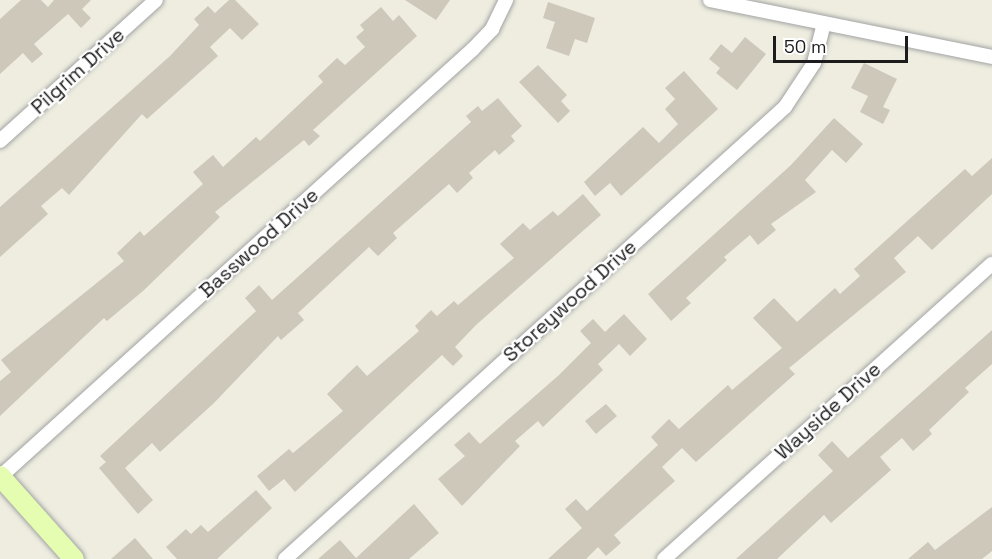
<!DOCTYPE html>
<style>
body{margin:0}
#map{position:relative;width:992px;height:559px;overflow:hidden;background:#eeede0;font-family:"Space Grotesk",sans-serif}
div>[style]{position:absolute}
.building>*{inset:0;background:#cec8ba}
.roads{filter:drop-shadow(0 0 2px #a3a3a3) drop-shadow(0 0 2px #a3a3a3)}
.street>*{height:14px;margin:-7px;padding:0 7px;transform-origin:7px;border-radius:7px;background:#fff}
.secondary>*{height:20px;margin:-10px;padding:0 10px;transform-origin:10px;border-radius:10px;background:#e4fdb0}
span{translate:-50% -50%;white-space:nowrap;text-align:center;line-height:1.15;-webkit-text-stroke:4.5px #fff;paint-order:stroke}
.street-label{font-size:20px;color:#1c1c1c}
.scale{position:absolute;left:773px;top:36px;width:135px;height:27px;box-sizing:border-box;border:3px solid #1c1c1c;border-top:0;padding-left:8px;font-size:18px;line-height:21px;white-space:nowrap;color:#1c1c1c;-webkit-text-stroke:4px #fff;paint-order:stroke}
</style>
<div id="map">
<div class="building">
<i style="clip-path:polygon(21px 0,41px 0,48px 7px,54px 0,91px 0,82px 9px,91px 18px,81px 28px,68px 14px,34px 44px,43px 54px,32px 63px,23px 53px,0 74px,0 19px)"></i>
<i style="clip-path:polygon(229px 0,235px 0,259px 24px,242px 40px,230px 28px,210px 47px,218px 56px,147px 119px,142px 114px,69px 195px,62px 188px,41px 206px,48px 214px,0 257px,0 207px,170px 56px,199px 25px,194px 19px,208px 6px,215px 13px)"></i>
<i style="clip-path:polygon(405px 0,450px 0,436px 20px)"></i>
<i style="clip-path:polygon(548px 2px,595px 18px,587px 43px,575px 39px,569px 56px,546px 48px,555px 22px,543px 18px)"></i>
<i style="clip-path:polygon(381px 7px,393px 21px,399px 15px,417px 36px,313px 130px,320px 136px,309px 146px,304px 140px,215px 212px,220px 217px,143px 291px,107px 321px,104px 318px,0 416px,0 381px,11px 372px,1px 360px,124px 261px,117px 253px,140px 231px,144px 236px,203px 184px,193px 172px,213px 155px,223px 167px,256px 137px,260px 141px,323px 82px,318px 76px,337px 58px,345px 65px,365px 47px,356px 37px,364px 30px,360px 25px)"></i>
<i style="clip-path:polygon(745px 37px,766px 54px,737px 90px,716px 73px,720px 68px,709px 59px,721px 44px,732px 53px)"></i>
<i style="clip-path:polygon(864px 63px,897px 79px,883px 107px,890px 110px,883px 124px,860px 112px,868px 96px,851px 88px)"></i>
<i style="clip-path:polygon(538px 65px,567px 95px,561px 101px,570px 111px,558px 123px,519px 82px)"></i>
<i style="clip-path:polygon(684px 71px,718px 109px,621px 196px,610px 183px,595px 196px,584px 182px,643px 127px,659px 143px,678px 124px,665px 109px,675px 99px,665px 88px)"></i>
<i style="clip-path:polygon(498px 98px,522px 126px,511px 136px,515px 141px,499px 155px,495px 150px,469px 173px,473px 178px,457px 193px,449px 184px,393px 233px,397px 238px,378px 256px,369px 247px,298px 313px,304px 320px,281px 340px,278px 336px,214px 403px,160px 452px,152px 443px,125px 468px,153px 500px,138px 514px,99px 468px,106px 462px,100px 456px,256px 311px,245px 298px,259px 285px,272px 300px,471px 122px,466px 116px,478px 106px,482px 111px)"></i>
<i style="clip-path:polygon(834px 118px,863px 144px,846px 163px,832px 150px,805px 180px,816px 192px,771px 224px,776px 230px,758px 245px,750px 235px,724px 257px,727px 260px,686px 298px,691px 303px,671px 321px,648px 294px,791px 165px)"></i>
<i style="clip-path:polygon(992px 158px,992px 194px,932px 250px,918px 236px,894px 258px,906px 272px,789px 368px,795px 374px,696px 462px,682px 448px,662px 467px,675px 481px,614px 535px,621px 543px,606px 556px,598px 547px,586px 559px,548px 559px,582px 528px,565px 509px,576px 499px,587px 511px,658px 445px,651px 437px,669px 419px,679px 429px,728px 385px,732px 390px,782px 348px,753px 318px,774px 298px,797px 322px,835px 288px,840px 294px,860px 276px,854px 269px,965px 169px,972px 176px)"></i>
<i style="clip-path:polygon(583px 194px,601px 215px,476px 325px,455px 347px,463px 356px,453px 366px,442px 355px,295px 492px,284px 479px,269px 491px,257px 476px,289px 449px,293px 453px,343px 411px,327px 394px,357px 365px,367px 376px,419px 331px,415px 326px,431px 310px,437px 316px,454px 301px,458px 305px,514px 258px,500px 244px,523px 223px,530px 230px,553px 211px,558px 216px)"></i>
<i style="clip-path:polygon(624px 314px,647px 339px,630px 356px,619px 344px,598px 364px,603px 370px,543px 427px,538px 421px,515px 441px,520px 446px,462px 506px,438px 479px,465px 456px,454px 445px,469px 432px,480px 444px,559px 375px,591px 343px,580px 331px,593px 319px,605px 332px)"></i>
<i style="clip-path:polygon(992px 330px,992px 364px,965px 388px,969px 392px,929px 430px,932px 434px,913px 451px,902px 438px,880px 457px,891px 470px,831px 523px,824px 515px,777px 559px,736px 559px,833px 471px,818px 455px,832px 441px,848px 458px)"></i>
<i style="clip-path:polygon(606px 404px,617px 416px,596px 434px,585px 421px)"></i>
<i style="clip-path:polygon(256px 490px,272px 508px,217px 559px,177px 559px,166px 547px,186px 529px,191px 534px,201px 525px,208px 532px)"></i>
<i style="clip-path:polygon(414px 504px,439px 533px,409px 559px,318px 559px,340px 540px,356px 558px)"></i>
<i style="clip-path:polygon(992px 507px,992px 551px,982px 559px,908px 559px,928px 542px,935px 550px)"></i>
<i style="clip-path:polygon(135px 538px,153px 559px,111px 559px)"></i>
</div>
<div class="roads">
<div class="street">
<i style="left:710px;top:0;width:288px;rotate:11.4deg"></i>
<i style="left:0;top:141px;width:210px;rotate:-42.1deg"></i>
<i style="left:0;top:477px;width:638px;rotate:-42.14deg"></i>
<i style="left:473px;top:49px;width:28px;rotate:-46deg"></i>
<i style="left:492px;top:29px;width:32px;rotate:-64deg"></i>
<i style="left:285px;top:559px;width:674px;rotate:-42.11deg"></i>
<i style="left:785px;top:107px;width:53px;rotate:-56.6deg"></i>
<i style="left:814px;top:63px;width:41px;rotate:-76deg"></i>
<i style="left:664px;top:559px;width:441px;rotate:-42deg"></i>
</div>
<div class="secondary">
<i style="left:0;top:476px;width:111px;rotate:48.3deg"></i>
</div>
</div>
<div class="street-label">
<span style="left:78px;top:71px;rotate:-42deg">Pilgrim Drive</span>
<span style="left:259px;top:243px;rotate:-42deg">Basswood Drive</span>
<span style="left:570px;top:301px;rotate:-42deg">Storeywood Drive</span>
<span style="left:828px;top:411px;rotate:-42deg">Wayside Drive</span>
</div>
<div class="scale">50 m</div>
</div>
